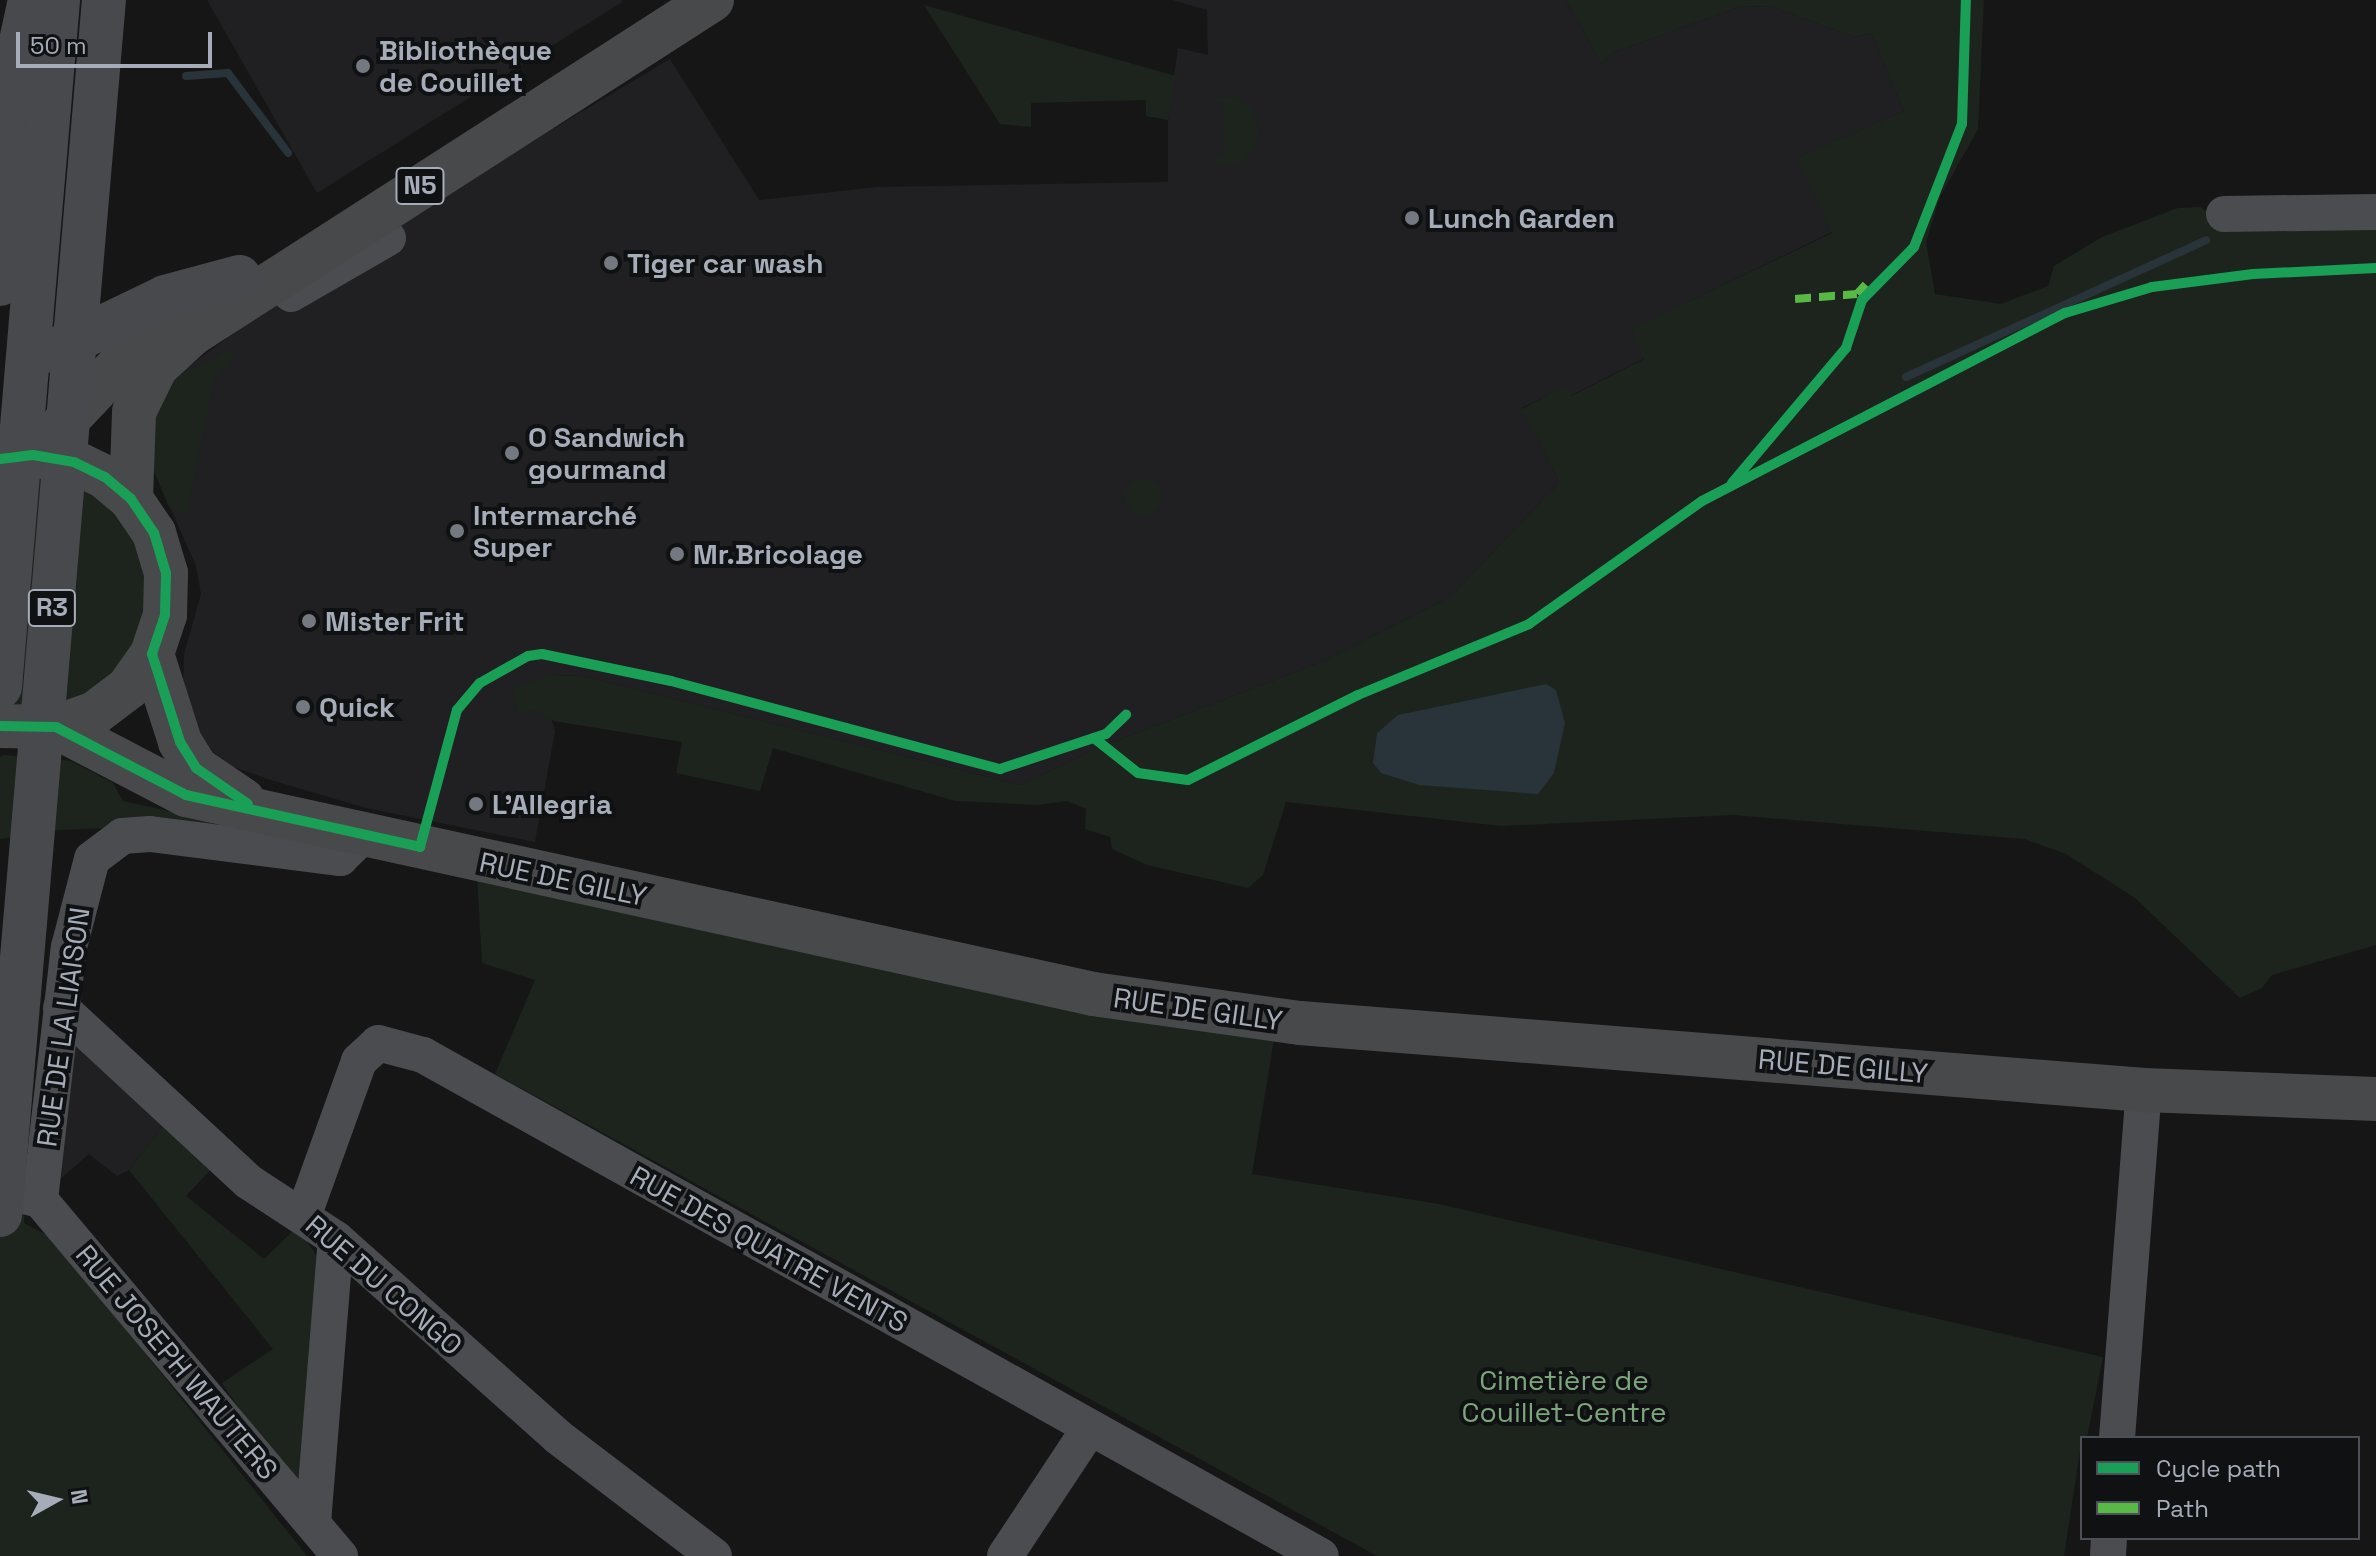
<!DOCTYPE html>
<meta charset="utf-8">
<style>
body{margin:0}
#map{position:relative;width:2376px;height:1556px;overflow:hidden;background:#161617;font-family:"Space Grotesk",sans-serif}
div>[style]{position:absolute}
.built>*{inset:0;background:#202023}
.green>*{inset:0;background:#1c241d}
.round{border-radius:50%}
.water>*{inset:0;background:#28333a}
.stream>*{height:8px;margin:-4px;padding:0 4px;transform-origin:4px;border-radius:4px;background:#28333a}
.minor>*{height:36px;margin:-18px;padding:0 18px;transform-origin:18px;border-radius:18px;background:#4a4c50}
.major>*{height:44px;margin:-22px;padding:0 22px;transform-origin:22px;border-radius:22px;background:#48494b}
.highway>*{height:44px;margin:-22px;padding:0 22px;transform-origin:22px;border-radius:22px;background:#48494c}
.quiet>*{height:8px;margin-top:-4px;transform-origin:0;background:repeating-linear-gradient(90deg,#58b947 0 16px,transparent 0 24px)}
.cycleway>*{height:10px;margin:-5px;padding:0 5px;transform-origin:5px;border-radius:5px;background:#1a9f57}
.dots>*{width:22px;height:22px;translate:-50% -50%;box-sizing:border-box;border:4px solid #101113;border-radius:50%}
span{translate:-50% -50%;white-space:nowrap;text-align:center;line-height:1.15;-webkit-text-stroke:8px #101113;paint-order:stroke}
.shield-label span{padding:2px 6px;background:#101113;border:2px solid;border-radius:6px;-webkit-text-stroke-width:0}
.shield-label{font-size:26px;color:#a6adb9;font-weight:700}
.poi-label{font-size:28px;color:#a6adb9;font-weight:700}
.left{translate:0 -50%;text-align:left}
.street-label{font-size:28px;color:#a6adb9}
.park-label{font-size:28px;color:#7ca67b}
.legend{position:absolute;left:2080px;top:1436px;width:280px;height:104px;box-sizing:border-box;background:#101113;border:2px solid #4c4f55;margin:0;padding:10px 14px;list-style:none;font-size:24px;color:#a6adb9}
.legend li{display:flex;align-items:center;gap:16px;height:40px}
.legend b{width:40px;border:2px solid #4c4f55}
.north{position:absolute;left:16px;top:1460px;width:80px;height:80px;-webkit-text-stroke:6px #101113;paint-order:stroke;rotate:82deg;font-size:22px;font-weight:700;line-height:32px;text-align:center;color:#a6adb9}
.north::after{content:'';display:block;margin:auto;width:28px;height:36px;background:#a6adb9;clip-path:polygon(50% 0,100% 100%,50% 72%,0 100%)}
.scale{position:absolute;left:16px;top:32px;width:196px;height:36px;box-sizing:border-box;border:4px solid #a6adb9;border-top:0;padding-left:10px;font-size:24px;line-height:28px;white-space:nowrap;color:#a6adb9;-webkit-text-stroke:6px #101113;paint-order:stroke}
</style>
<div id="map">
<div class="built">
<i style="clip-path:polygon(207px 0,621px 0,622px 2px,317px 193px)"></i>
<i style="clip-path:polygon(1172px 0,1566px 0,1602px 64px,1612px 53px,1739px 7px,1770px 6px,1855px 37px,1871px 33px,1904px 111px,1798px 158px,1832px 232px,1632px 329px,1645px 358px,1570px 396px,1564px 387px,1522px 408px,1559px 482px,1451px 597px,1324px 661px,1103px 746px,1020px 785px,582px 676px,553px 675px,535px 711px,550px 715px,555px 731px,535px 842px,366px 808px,274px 781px,233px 767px,199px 742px,183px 688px,184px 654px,201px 594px,196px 566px,158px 480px,164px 384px,349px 250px,670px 59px,759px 200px,877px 187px,1168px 182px,1168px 120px,1178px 48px,1208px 55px,1207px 10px)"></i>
<i style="clip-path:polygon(75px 1037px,163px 1126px,129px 1170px,117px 1176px,89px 1154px,61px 1178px,53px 1169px)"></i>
</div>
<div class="green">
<i style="clip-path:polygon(1566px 0,1984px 0,1978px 129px,1940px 197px,1926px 242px,1935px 294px,2001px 304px,2048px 286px,2054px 266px,2102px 237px,2178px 208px,2200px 207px,2226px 225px,2376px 220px,2376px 945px,2272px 975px,2262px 988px,2240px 998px,2135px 898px,2066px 854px,2024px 839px,1733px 815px,1501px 826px,1286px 802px,1263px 875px,1248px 888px,1147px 865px,1112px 849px,1110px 837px,1085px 829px,1086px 809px,1067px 801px,1037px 805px,955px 801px,773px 748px,760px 791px,676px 773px,682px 742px,554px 721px,535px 711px,518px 712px,512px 687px,553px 675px,582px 676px,1020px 785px,1103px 746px,1324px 661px,1451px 597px,1559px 482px,1522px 409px,1564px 386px,1571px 396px,1644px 359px,1631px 329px,1832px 233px,1797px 158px,1904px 111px,1871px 33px,1855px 37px,1770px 6px,1739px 7px,1612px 53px,1602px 64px)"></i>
<i style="clip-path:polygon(924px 5px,1176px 76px,1168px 120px,1146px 116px,1146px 100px,1031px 103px,1031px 127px,1000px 124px)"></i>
<i style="clip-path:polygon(1236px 97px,1252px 109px,1259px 127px,1256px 147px,1243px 161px,1223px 166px,1205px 159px,1223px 157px,1224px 104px,1213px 98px)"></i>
<i style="clip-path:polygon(225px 352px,237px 353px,215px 377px,186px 515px,169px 507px,148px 457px,148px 433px,164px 384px)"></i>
<i style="clip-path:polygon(29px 474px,101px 494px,145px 554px,144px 630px,125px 664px,96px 689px,60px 704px,22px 706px,0 699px)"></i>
<i class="round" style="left:1125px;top:479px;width:36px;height:36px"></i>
<i style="clip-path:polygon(4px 755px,71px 761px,113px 783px,123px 801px,225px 823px,59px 830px,0 839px,0 757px)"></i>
<i style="clip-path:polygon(477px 877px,1275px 1033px,1252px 1174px,1439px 1204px,2103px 1357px,2087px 1438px,2082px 1438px,2064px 1556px,1377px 1556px,495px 1074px,535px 980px,482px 963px)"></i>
<i style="clip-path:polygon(163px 1126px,216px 1164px,186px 1196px,264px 1259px,297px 1227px,325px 1268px,303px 1485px,274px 1459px,222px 1383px,273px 1349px,129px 1170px)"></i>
<i style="clip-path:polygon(0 1203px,25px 1209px,24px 1223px,54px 1239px,307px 1556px,0 1556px)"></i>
</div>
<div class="water">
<i style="clip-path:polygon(1546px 684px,1556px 690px,1565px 723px,1554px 773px,1538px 794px,1419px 785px,1381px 773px,1373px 763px,1377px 733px,1398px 715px)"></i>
</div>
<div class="stream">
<i style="left:186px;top:76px;width:42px;rotate:-4.1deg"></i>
<i style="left:228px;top:73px;width:100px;rotate:53.1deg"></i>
<i style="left:1906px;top:377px;width:330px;rotate:-24.5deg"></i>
</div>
<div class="minor">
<i style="left:2224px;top:214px;width:152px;rotate:-0.8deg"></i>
<i style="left:291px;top:294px;width:112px;rotate:-30deg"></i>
<i style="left:61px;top:1008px;width:256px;rotate:42.8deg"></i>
<i style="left:249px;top:1182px;width:104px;rotate:33.2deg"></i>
<i style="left:336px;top:1239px;width:297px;rotate:41.7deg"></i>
<i style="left:558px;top:1437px;width:196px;rotate:37.3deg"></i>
<i style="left:17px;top:1194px;width:24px;rotate:15deg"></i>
<i style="left:40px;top:1200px;width:466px;rotate:49.9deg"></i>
<i style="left:40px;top:1200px;width:255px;rotate:-83.5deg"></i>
<i style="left:69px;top:947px;width:91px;rotate:-75.4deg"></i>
<i style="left:92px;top:859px;width:38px;rotate:-37deg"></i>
<i style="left:122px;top:836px;width:28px;rotate:-4deg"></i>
<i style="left:150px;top:834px;width:192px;rotate:7.2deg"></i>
<i style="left:340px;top:858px;width:33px;rotate:-44deg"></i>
<i style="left:304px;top:1214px;width:163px;rotate:-70.2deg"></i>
<i style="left:359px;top:1061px;width:26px;rotate:-43deg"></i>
<i style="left:378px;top:1043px;width:47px;rotate:14.9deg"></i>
<i style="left:423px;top:1055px;width:1028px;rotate:29.16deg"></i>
<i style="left:2117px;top:1438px;width:349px;rotate:-85.6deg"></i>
<i style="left:313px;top:1523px;width:285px;rotate:-85.4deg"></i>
<i style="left:1005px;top:1556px;width:152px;rotate:-56.5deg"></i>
<i style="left:2108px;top:1556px;width:18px;rotate:-87deg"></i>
</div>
<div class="major">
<i style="left:41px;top:455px;width:41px;rotate:-54deg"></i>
<i style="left:65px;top:422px;width:116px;rotate:-46.4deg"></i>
<i style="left:145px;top:338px;width:32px;rotate:-34deg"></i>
<i style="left:131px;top:499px;width:87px;rotate:-88deg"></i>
<i style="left:134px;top:412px;width:50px;rotate:-63.9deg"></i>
<i style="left:156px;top:367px;width:49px;rotate:-42.5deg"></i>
<i style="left:192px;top:334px;width:618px;rotate:-32.71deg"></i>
<i style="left:152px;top:654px;width:92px;rotate:72.3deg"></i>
<i style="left:180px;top:742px;width:31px;rotate:58deg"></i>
<i style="left:196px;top:768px;width:57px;rotate:34.2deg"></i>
<i style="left:0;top:726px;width:56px;rotate:1deg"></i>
<i style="left:56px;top:727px;width:41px;rotate:-19.7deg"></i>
<i style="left:95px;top:713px;width:41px;rotate:-37.1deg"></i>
<i style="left:128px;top:688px;width:42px;rotate:-54.8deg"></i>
<i style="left:152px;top:654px;width:41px;rotate:-71.6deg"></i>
<i style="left:165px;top:615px;width:42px;rotate:-88.6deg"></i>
<i style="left:166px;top:573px;width:42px;rotate:-106.7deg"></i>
<i style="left:154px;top:533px;width:41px;rotate:-124.1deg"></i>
<i style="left:131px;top:499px;width:34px;rotate:-140deg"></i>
<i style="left:105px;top:477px;width:34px;rotate:-154deg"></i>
<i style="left:74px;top:462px;width:45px;rotate:-171deg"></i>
<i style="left:56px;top:727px;width:147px;rotate:27.6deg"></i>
<i style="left:186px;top:795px;width:929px;rotate:12.37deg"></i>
<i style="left:1093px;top:994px;width:209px;rotate:8deg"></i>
<i style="left:1300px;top:1023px;width:847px;rotate:4.54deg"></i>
<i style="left:2144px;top:1090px;width:232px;rotate:2.2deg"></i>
</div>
<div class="highway">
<i style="left:0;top:284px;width:164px;rotate:-88.6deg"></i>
<i style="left:4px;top:120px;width:123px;rotate:-77.8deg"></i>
<i style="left:53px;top:351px;width:124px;rotate:-25.7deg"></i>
<i style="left:165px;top:297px;width:77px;rotate:-15.1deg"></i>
<i style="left:0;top:687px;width:689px;rotate:-85.17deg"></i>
<i style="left:0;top:1215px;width:1219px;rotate:-85.11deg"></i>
</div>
<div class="quiet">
<i style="left:1795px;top:299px;width:62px;rotate:-4.6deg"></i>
<i style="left:1857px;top:294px;width:13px;rotate:-48deg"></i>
</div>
<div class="cycleway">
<i style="left:0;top:459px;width:33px;rotate:-7deg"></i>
<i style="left:33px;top:455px;width:42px;rotate:9.7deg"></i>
<i style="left:74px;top:462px;width:34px;rotate:26deg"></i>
<i style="left:105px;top:477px;width:34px;rotate:40deg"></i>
<i style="left:131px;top:499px;width:41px;rotate:55.9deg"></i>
<i style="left:154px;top:533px;width:42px;rotate:73.3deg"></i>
<i style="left:166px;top:573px;width:42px;rotate:91.4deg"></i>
<i style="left:165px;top:615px;width:41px;rotate:108.4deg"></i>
<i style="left:152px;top:654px;width:92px;rotate:72.3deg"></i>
<i style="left:180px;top:742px;width:31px;rotate:58deg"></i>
<i style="left:196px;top:768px;width:63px;rotate:34.7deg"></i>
<i style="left:1732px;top:483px;width:177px;rotate:-49.8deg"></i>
<i style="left:1846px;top:348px;width:51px;rotate:-71.6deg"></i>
<i style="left:1862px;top:300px;width:74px;rotate:-45.5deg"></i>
<i style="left:1914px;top:247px;width:132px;rotate:-68.7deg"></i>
<i style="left:1962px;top:124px;width:124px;rotate:-88.2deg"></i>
<i style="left:0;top:726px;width:56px;rotate:1deg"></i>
<i style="left:56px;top:727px;width:147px;rotate:27.6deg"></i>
<i style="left:186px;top:795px;width:240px;rotate:12.5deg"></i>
<i style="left:420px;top:847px;width:142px;rotate:-74.9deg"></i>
<i style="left:457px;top:710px;width:35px;rotate:-50deg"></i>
<i style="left:480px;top:683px;width:55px;rotate:-29.4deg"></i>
<i style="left:528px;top:656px;width:14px;rotate:-8deg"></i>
<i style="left:542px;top:654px;width:132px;rotate:11.8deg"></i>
<i style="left:671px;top:681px;width:341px;rotate:15deg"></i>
<i style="left:1000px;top:769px;width:112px;rotate:-18.3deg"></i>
<i style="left:1106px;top:734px;width:28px;rotate:-44deg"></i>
<i style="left:1094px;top:738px;width:56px;rotate:38.5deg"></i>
<i style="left:1138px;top:773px;width:50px;rotate:8deg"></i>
<i style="left:1188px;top:780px;width:190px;rotate:-26.6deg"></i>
<i style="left:1358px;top:695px;width:185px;rotate:-22.5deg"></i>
<i style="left:1529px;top:624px;width:212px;rotate:-35.4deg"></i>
<i style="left:1702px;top:501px;width:409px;rotate:-27.4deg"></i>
<i style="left:2065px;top:313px;width:91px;rotate:-16.6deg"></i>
<i style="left:2152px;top:287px;width:102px;rotate:-7.3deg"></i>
<i style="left:2253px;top:274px;width:123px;rotate:-2.8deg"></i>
</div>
<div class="dots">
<i style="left:363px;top:66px;background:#747880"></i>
<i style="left:1412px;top:218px;background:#747880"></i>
<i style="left:611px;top:263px;background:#747880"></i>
<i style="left:512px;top:453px;background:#747880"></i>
<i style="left:457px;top:531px;background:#747880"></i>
<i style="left:677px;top:554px;background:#747880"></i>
<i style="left:309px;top:621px;background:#747880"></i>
<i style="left:303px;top:707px;background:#747880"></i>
<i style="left:476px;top:804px;background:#747880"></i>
</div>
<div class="shield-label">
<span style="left:420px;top:186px">N5</span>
<span style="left:52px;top:608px">R3</span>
</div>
<div class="poi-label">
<span class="left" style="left:379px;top:66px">Bibliothèque<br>de Couillet</span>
<span class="left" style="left:1428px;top:218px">Lunch Garden</span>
<span class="left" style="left:627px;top:263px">Tiger car wash</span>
<span class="left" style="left:528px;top:453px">O Sandwich<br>gourmand</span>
<span class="left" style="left:473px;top:531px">Intermarché<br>Super</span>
<span class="left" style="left:693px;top:554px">Mr.Bricolage</span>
<span class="left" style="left:325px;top:621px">Mister Frit</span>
<span class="left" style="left:319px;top:707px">Quick</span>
<span class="left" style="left:492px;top:804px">L'Allegria</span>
</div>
<div class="street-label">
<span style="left:563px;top:879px;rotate:12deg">RUE DE GILLY</span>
<span style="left:1198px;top:1009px;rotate:8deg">RUE DE GILLY</span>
<span style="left:63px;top:1027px;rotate:-82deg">RUE DE LA LIAISON</span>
<span style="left:1843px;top:1066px;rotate:5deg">RUE DE GILLY</span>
<span style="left:769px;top:1249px;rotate:29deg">RUE DES QUATRE VENTS</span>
<span style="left:384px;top:1285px;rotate:41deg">RUE DU CONGO</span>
<span style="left:177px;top:1362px;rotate:50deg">RUE JOSEPH WAUTERS</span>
</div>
<div class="park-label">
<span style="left:1564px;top:1396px">Cimetière de<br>Couillet-Centre</span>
</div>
<ul class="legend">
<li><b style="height:10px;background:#1a9f57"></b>Cycle path</li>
<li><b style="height:10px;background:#58b947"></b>Path</li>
</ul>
<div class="north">N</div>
<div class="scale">50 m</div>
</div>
